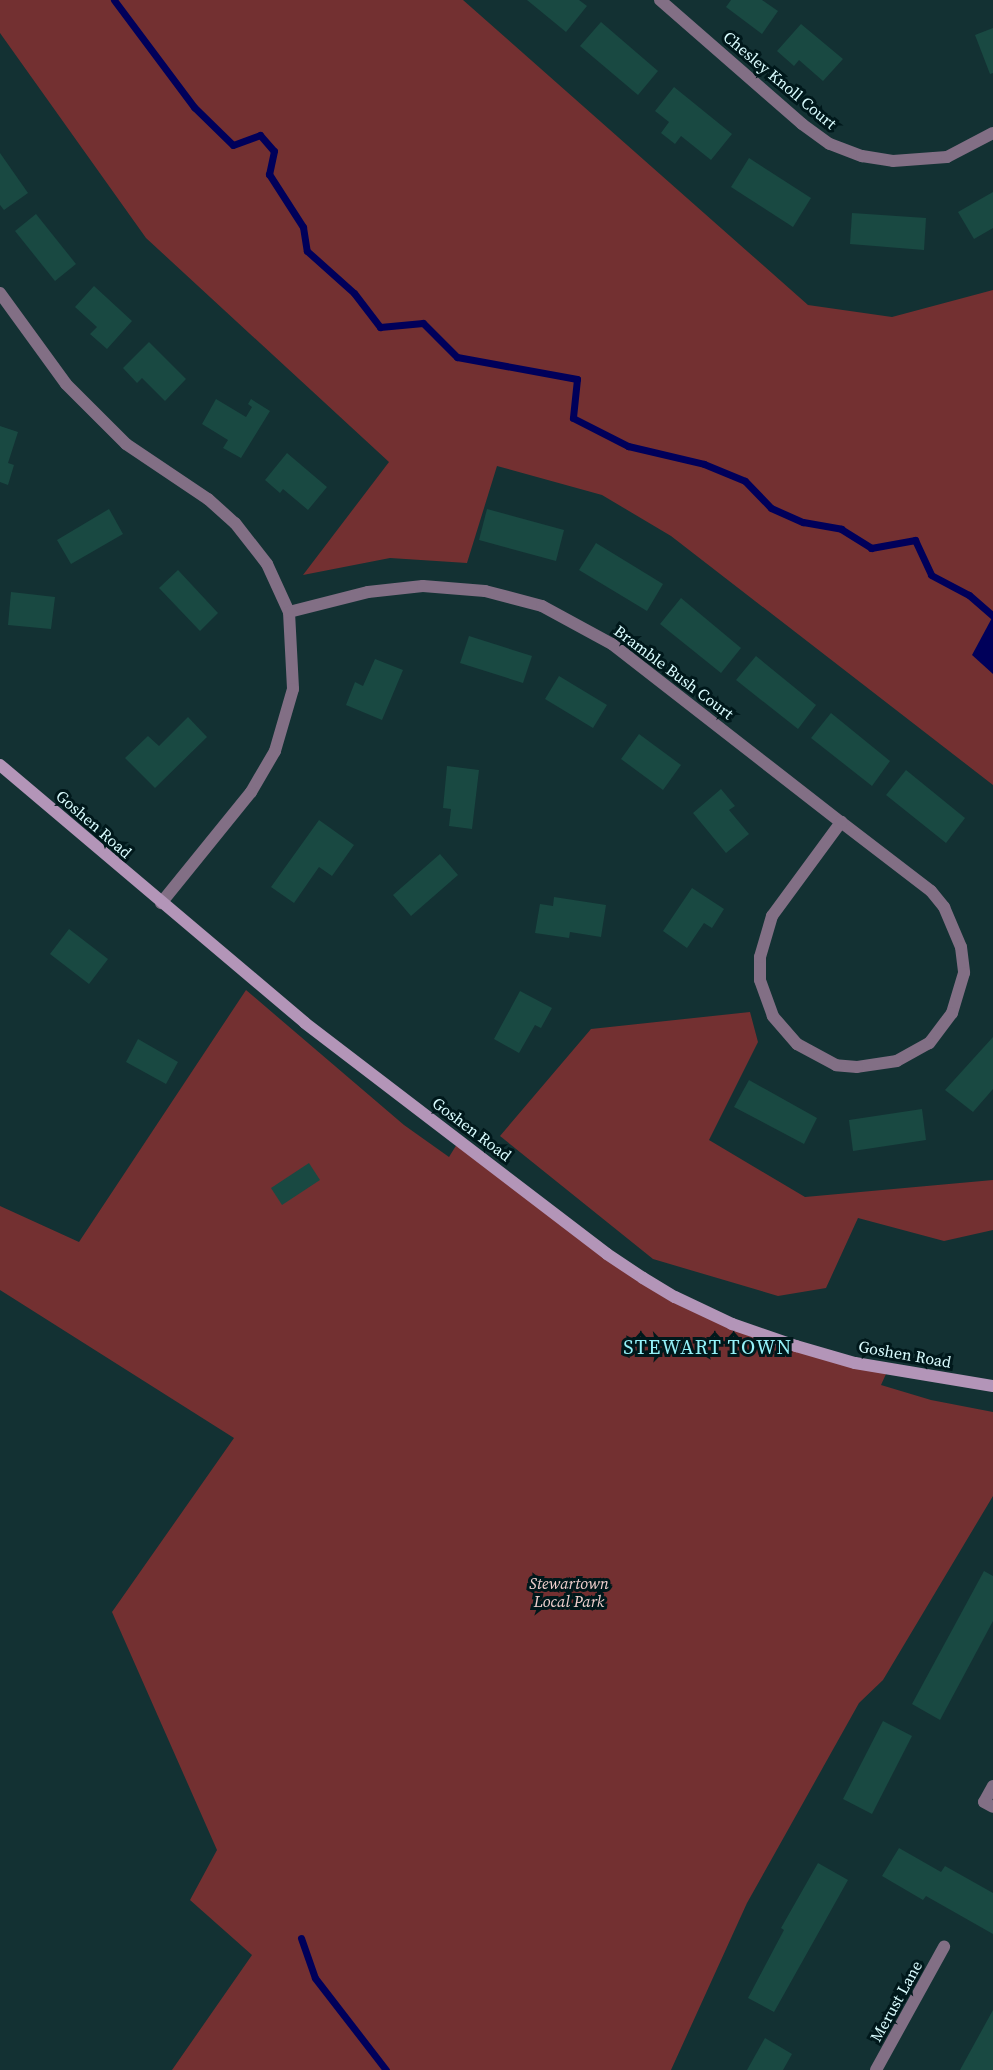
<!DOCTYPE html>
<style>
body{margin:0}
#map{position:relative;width:993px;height:2070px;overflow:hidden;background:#133133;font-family:"Source Serif 4",serif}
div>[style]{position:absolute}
.green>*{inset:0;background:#733031}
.water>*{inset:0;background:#00005a}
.stream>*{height:7px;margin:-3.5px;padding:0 3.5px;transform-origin:3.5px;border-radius:3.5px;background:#00005a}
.building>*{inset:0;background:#194942}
.street>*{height:12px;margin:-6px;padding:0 6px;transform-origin:6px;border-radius:6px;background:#826f85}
.secondary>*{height:12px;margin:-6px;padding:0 6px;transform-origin:6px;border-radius:6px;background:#b395b8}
span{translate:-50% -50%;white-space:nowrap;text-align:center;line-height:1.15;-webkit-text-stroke:6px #00181b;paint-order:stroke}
.street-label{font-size:16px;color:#dafdff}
.park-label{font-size:16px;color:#f1d1cf;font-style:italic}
.quarter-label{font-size:20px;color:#94f1f8;letter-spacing:1.5px}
</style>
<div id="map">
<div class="green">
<i style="clip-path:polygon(0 0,463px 0,808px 305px,892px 317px,993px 290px,993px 785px,671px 536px,602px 495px,497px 466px,467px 563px,390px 558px,303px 575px,389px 462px,146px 238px,0 33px)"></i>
<i style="clip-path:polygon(246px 990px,404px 1125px,449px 1157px,457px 1144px,651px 1286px,716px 1320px,886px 1374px,881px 1385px,931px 1400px,993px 1412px,993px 1496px,883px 1680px,859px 1703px,747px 1903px,671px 2070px,172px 2070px,252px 1955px,190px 1900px,217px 1850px,112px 1612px,234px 1438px,0 1290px,0 1206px,79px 1242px)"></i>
<i style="clip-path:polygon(750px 1012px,758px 1042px,709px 1140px,805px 1197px,993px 1180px,993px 1230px,944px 1241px,858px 1218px,826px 1288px,778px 1296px,653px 1259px,500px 1136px,591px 1029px)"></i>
</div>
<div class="water">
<i style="clip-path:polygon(993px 616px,993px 674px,972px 655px)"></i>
</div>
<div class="stream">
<i style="left:114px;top:0;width:134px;rotate:53.2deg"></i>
<i style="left:194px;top:107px;width:54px;rotate:44.3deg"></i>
<i style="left:233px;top:145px;width:29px;rotate:-20deg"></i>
<i style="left:260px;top:135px;width:21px;rotate:49deg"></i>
<i style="left:274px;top:151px;width:24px;rotate:102deg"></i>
<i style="left:269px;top:174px;width:63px;rotate:57.3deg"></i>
<i style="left:303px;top:227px;width:24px;rotate:81deg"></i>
<i style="left:307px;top:251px;width:63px;rotate:41.8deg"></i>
<i style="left:354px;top:293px;width:43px;rotate:52.6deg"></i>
<i style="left:380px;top:327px;width:43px;rotate:-5.3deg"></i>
<i style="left:423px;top:323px;width:48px;rotate:45deg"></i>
<i style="left:457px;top:357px;width:122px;rotate:10.4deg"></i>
<i style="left:577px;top:379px;width:39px;rotate:96deg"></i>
<i style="left:573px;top:418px;width:62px;rotate:27deg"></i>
<i style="left:628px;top:446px;width:78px;rotate:13.3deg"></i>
<i style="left:704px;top:464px;width:44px;rotate:22.5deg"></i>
<i style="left:745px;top:481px;width:37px;rotate:46deg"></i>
<i style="left:771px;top:508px;width:35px;rotate:24deg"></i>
<i style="left:803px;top:522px;width:39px;rotate:10deg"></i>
<i style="left:841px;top:529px;width:36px;rotate:32deg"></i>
<i style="left:871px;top:548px;width:45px;rotate:-10.3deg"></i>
<i style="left:915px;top:540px;width:38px;rotate:65deg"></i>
<i style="left:931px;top:575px;width:43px;rotate:27.8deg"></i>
<i style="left:969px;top:595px;width:32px;rotate:41deg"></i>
<i style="left:301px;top:1938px;width:42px;rotate:70.7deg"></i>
<i style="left:315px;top:1978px;width:116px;rotate:52.3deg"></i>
</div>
<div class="building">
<i style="clip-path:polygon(527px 0,579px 0,587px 6px,566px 32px)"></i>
<i style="clip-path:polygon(731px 0,762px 0,778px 11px,762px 34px,726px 7px)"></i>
<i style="clip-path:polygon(601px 22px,658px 71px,638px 95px,580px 46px)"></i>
<i style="clip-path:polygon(801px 24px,843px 59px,823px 81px,799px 60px,794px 66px,777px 51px)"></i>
<i style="clip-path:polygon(993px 28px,993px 73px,990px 74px,975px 35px)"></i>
<i style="clip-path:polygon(674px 87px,732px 134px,711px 160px,681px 136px,675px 144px,661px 133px,669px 122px,655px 111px)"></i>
<i style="clip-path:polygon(0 153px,28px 193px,4px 210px,0 205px)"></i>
<i style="clip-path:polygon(749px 158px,811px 198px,793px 227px,731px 187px)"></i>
<i style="clip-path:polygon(993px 192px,993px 228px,974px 239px,958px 212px)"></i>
<i style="clip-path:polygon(852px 213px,926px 218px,924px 250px,850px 244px)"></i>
<i style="clip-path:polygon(36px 214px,76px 264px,55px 281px,15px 231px)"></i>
<i style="clip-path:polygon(94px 286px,132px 321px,107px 349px,90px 334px,97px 327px,75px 307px)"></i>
<i style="clip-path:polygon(149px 342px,186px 379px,165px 401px,142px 378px,137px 383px,123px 368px)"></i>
<i style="clip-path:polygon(216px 399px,246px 417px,252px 407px,248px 404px,251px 399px,270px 411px,241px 458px,223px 448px,228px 440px,202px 424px)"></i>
<i style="clip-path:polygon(0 426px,18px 432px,8px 463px,14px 465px,8px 485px,0 482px)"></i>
<i style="clip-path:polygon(287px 453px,327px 487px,308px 510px,283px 489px,280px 493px,265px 480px)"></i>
<i style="clip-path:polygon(109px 509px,123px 534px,71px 564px,57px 540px)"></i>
<i style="clip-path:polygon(487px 509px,564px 530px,556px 561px,479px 540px)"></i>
<i style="clip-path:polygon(596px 543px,663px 584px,647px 611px,579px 570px)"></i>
<i style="clip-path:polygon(178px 570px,218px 613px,200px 631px,159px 588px)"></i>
<i style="clip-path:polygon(11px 592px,55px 597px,51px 629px,8px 625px)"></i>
<i style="clip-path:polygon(681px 598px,741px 648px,721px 673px,660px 624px)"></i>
<i style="clip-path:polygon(469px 636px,532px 656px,523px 683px,460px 663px)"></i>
<i style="clip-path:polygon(756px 656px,816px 705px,798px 729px,736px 680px)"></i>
<i style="clip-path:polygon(375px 659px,403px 670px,382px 720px,346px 705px,355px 682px,363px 686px)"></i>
<i style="clip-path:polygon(559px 676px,607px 705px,593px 728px,545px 699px)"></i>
<i style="clip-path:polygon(831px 713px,890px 761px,872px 786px,811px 738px)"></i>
<i style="clip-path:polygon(188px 717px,207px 737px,155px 788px,125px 758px,148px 736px,159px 746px)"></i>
<i style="clip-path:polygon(639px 734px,681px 765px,663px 790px,621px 759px)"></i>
<i style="clip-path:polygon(447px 766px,479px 770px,472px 829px,449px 826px,451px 809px,443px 808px)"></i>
<i style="clip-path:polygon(906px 770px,965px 818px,946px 843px,886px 795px)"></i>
<i style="clip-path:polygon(721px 789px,735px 806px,729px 810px,749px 834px,726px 853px,693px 813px)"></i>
<i style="clip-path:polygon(319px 820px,354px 845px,332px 876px,319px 867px,294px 903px,271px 887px)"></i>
<i style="clip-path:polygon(440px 854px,458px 875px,411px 916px,393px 895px)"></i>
<i style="clip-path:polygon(692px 888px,724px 909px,712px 928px,704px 923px,687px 948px,663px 931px)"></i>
<i style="clip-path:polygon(554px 897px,606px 905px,601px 937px,570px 932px,569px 938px,535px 933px,540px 904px,553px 906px)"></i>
<i style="clip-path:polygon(69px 929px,108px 959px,89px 984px,50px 954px)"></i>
<i style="clip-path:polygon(520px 991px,552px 1008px,541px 1028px,535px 1025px,519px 1053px,494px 1039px)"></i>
<i style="clip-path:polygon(993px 1037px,993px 1089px,973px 1112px,945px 1090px)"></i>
<i style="clip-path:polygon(138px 1039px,178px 1062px,166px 1084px,126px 1062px)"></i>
<i style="clip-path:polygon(749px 1080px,817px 1118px,804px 1144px,734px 1107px)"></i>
<i style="clip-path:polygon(922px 1109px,926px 1140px,853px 1151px,849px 1120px)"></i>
<i style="clip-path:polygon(309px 1163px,320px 1180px,282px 1205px,271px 1188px)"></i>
<i style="clip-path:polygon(984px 1571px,993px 1576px,993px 1621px,940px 1720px,912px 1704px)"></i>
<i style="clip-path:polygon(883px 1721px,912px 1736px,872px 1814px,843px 1799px)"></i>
<i style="clip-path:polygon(899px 1848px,941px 1872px,945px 1866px,993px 1893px,993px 1934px,926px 1896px,923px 1900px,882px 1876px)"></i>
<i style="clip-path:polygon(818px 1863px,848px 1880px,774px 2012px,748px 1998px,784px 1930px,781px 1928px)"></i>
<i style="clip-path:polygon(993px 2010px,993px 2070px,960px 2070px)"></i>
<i style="clip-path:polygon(765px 2038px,792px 2054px,783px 2070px,747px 2070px)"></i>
</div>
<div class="street">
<i style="left:660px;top:0;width:189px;rotate:41.1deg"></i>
<i style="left:802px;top:124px;width:34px;rotate:36deg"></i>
<i style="left:830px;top:144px;width:34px;rotate:21deg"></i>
<i style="left:862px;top:156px;width:31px;rotate:9deg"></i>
<i style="left:893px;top:161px;width:54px;rotate:-4.2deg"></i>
<i style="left:947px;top:157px;width:52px;rotate:-27.6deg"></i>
<i style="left:0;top:293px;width:112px;rotate:54deg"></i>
<i style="left:66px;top:384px;width:85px;rotate:45deg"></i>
<i style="left:126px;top:444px;width:99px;rotate:33.9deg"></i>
<i style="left:208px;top:499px;width:36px;rotate:42deg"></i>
<i style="left:235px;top:523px;width:52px;rotate:52deg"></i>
<i style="left:267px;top:564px;width:53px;rotate:65.4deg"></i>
<i style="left:289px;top:612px;width:77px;rotate:87deg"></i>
<i style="left:293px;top:689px;width:65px;rotate:106.2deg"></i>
<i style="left:275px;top:751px;width:48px;rotate:120.3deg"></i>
<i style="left:251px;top:792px;width:143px;rotate:129deg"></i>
<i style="left:289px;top:612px;width:81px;rotate:-14.2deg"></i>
<i style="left:368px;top:592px;width:55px;rotate:-6.2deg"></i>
<i style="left:423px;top:586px;width:62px;rotate:4.6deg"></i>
<i style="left:485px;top:591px;width:59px;rotate:14.7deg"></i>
<i style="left:542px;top:606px;width:80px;rotate:28.5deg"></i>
<i style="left:612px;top:644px;width:290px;rotate:37.9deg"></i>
<i style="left:841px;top:822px;width:113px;rotate:37.5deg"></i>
<i style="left:931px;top:891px;width:21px;rotate:51deg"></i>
<i style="left:944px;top:907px;width:43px;rotate:67deg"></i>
<i style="left:961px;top:947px;width:26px;rotate:83deg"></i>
<i style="left:964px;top:973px;width:42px;rotate:106.7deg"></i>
<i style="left:952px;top:1013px;width:38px;rotate:127deg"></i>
<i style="left:929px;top:1043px;width:37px;rotate:151deg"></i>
<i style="left:897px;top:1061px;width:40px;rotate:171.5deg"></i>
<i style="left:857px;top:1067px;width:21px;rotate:-175deg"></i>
<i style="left:836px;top:1065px;width:44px;rotate:-151.7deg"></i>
<i style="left:797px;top:1044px;width:37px;rotate:-131deg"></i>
<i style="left:773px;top:1016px;width:38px;rotate:-110deg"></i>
<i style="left:760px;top:980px;width:23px;rotate:-90deg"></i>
<i style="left:760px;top:957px;width:43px;rotate:-73.7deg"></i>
<i style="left:772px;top:916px;width:117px;rotate:-53.7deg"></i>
<i style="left:993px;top:1786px;width:18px;rotate:119deg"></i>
<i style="left:984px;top:1802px;width:10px;rotate:29deg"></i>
<i style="left:876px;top:2070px;width:141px;rotate:-61.1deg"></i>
</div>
<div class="secondary">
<i style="left:0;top:765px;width:399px;rotate:40.2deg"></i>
<i style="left:305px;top:1023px;width:380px;rotate:37.4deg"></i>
<i style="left:607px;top:1254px;width:43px;rotate:33.7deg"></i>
<i style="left:643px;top:1278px;width:37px;rotate:31deg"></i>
<i style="left:675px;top:1297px;width:63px;rotate:25.3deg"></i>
<i style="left:732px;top:1324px;width:68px;rotate:19deg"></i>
<i style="left:796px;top:1346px;width:61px;rotate:16.1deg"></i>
<i style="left:855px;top:1363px;width:140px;rotate:9.5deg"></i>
</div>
<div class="street-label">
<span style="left:780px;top:80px;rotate:40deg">Chesley Knoll Court</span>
<span style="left:674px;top:672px;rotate:37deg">Bramble Bush Court</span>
<span style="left:94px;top:824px;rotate:41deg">Goshen Road</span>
<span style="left:472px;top:1129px;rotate:37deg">Goshen Road</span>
<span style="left:905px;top:1354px;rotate:10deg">Goshen Road</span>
<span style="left:896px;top:2001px;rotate:-61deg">Merust Lane</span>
</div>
<div class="park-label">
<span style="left:569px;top:1592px">Stewartown<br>Local Park</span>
</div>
<div class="quarter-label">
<span style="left:708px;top:1347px">STEWART TOWN</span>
</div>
</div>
